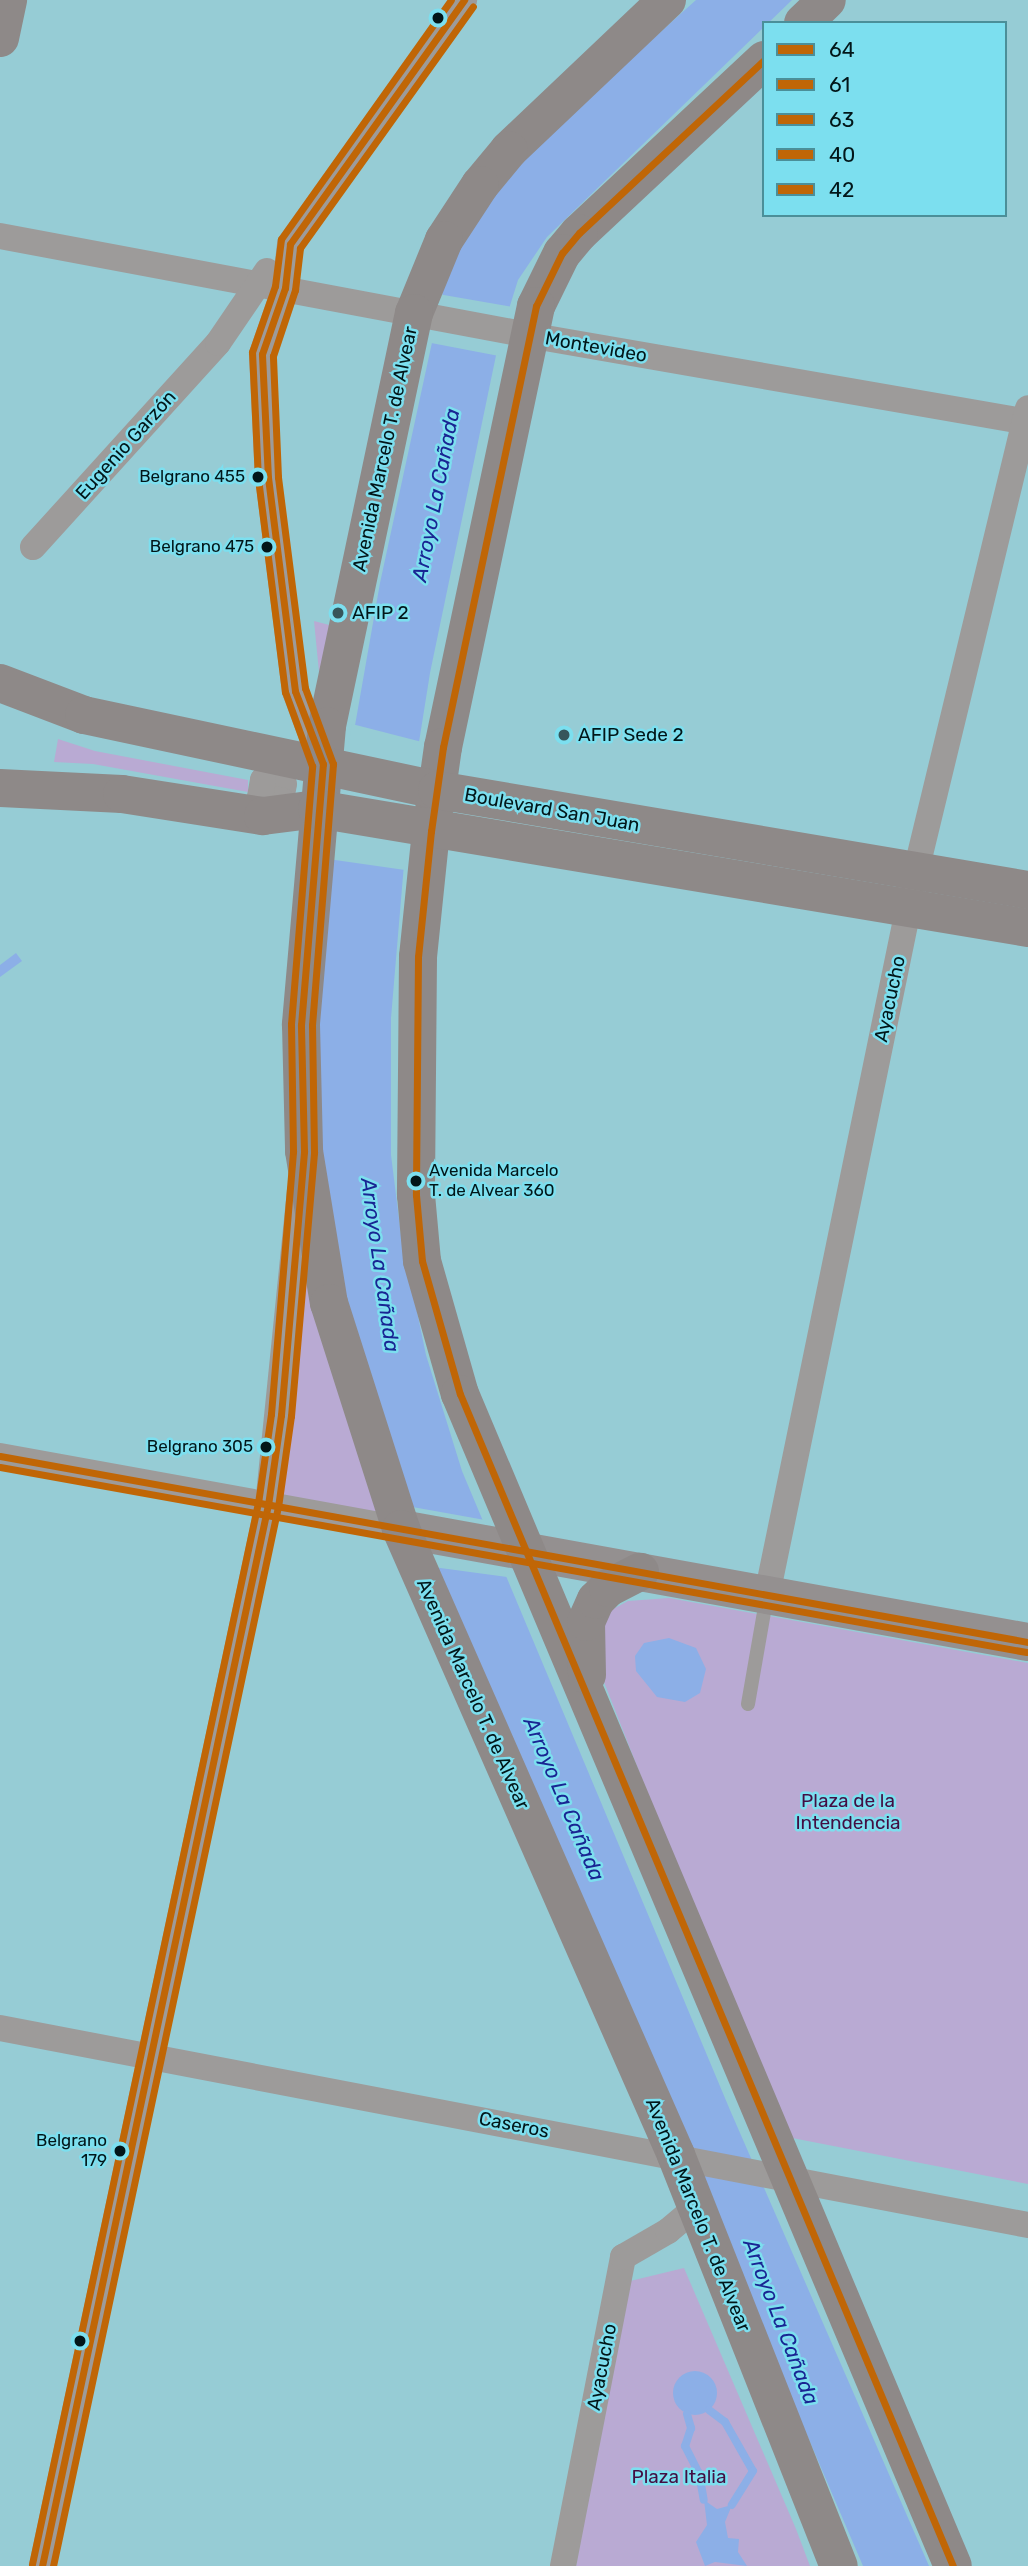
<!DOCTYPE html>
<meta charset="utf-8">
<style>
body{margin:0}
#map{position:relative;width:1028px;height:2566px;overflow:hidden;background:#96ccd5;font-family:Rubik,sans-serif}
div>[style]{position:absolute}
.green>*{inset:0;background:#b9aad3}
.water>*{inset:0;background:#8cafe7}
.round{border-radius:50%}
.pier>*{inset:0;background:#96ccd5}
.stream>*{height:8px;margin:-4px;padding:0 4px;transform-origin:4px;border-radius:4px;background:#8cafe7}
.lane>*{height:14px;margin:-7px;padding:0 7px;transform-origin:7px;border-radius:7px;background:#9d9b9a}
.street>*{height:26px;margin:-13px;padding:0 13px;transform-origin:13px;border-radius:13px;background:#9d9b9a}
.secondary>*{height:38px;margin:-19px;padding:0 19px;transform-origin:19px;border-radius:19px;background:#949090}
.primary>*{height:38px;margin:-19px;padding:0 19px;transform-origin:19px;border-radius:19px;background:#8e8988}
.bus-1>*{height:7px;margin:-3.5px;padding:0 3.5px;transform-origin:3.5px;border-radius:3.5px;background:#c06606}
.bus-2>*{height:7px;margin:-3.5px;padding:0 3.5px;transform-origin:3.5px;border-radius:3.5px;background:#c06606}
.bus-3>*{height:7px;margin:-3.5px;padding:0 3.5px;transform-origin:3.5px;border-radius:3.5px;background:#c06606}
.bus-4>*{height:7px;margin:-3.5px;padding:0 3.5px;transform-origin:3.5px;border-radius:3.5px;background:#c06606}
.bus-5>*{height:7px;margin:-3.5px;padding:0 3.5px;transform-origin:3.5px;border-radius:3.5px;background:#c06606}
.dots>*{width:19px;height:19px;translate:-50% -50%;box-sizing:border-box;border:4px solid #7cdfef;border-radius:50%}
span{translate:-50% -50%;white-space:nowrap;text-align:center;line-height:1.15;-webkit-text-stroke:5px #7cdfef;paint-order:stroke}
.bus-label{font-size:17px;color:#021619}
.right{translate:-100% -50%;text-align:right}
.left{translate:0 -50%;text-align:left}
.street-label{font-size:19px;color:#021619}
.poi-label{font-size:19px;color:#021619}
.park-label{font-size:19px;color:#430e42}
.water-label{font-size:21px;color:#192593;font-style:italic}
.legend{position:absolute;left:762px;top:21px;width:245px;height:196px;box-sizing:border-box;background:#7cdfef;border:2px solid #4b8f99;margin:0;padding:9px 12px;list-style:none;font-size:21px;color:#021619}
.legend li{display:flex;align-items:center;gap:14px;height:35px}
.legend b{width:35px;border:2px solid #4b8f99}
</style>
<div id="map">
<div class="green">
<i style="clip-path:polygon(314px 621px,337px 627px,320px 682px)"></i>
<i style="clip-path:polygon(58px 739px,95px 751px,248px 780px,248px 792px,93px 764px,54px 762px)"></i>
<i style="clip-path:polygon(304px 1151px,401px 1529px,268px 1505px)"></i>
<i style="clip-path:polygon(669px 1598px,1028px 1663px,1028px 2184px,782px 2136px,604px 1682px,598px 1655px,606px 1613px,628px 1601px)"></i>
<i style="clip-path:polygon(684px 2268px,796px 2529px,810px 2566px,576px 2566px,626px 2282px)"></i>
</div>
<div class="water">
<i style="clip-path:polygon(696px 0,792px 0,547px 237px,518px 280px,499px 341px,430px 673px,409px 805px,391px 1018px,391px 1155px,401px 1235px,426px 1355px,462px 1471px,730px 2110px,929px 2566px,863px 2566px,396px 1472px,363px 1381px,324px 1213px,317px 1060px,330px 868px,380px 583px,444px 287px,469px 225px,522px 157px)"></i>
<i style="clip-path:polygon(16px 953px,22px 961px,0 977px,0 965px)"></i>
<i style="clip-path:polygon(669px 1638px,696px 1648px,706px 1669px,700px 1693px,685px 1702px,657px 1697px,636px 1671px,635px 1656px,644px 1643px)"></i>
<i class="round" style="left:673px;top:2371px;width:44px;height:44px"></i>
<i style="clip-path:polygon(704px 2500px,717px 2509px,732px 2505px,725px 2522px,728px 2538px,739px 2539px,738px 2552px,747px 2566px,715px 2562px,705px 2566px,696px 2542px,707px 2525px)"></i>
</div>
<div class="pier">
<i style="clip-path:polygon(438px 294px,513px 307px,499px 356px,426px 342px)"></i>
<i style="clip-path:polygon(352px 724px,422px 742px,405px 870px,328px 859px)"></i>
<i style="clip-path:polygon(407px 1506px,485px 1520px,507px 1577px,433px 1567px)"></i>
</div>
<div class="stream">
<i style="left:709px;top:2410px;width:20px;rotate:37deg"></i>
<i style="left:725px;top:2422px;width:56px;rotate:60.3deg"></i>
<i style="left:753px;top:2471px;width:40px;rotate:122deg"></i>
<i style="left:687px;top:2414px;width:15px;rotate:74deg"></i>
<i style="left:691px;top:2428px;width:19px;rotate:108deg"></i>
<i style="left:685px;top:2446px;width:30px;rotate:63deg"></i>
<i style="left:699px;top:2473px;width:27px;rotate:80deg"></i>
</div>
<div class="lane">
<i style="left:748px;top:1704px;width:111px;rotate:-80.1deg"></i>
</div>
<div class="street">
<i style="left:0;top:236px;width:537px;rotate:10.62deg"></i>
<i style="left:528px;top:335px;width:508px;rotate:9.87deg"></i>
<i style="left:33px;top:547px;width:275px;rotate:-47.8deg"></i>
<i style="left:218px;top:343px;width:87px;rotate:-55.8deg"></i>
<i style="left:321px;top:761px;width:75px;rotate:-110.4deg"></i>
<i style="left:295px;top:691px;width:215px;rotate:-97.2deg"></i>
<i style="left:268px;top:478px;width:124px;rotate:-92.8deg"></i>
<i style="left:262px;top:354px;width:70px;rotate:-70.8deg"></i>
<i style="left:285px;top:288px;width:44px;rotate:-83.5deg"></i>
<i style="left:290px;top:244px;width:300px;rotate:-54.5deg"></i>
<i style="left:263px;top:780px;width:21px;rotate:11deg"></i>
<i style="left:284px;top:784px;width:16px;rotate:101deg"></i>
<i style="left:281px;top:800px;width:21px;rotate:-172deg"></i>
<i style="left:260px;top:797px;width:17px;rotate:-80deg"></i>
<i style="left:0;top:1456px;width:408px;rotate:10.3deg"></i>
<i style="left:767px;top:1595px;width:739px;rotate:-78.37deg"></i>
<i style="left:916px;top:871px;width:476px;rotate:-76.4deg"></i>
<i style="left:0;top:2028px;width:1047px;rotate:10.85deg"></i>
<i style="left:42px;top:2566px;width:1085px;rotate:-77.98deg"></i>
<i style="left:268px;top:1505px;width:316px;rotate:-84.2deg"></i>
<i style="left:563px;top:2566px;width:315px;rotate:-79deg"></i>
<i style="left:623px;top:2257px;width:52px;rotate:-30deg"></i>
<i style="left:668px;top:2231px;width:38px;rotate:-40deg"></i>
</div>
<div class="secondary">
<i style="left:401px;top:1529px;width:637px;rotate:10.22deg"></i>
</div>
<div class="primary">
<i style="left:667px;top:0;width:218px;rotate:136.5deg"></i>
<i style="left:509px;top:150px;width:45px;rotate:129.6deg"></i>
<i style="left:480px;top:185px;width:66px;rotate:123.2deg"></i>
<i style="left:444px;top:240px;width:79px;rotate:112.3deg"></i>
<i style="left:414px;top:313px;width:422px;rotate:101.9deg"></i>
<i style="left:327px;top:726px;width:300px;rotate:95deg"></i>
<i style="left:301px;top:1025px;width:126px;rotate:88.6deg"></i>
<i style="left:304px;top:1151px;width:154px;rotate:80.7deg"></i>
<i style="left:329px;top:1303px;width:237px;rotate:72.3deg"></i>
<i style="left:401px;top:1529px;width:684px;rotate:66.28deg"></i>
<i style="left:676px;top:2155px;width:442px;rotate:68.4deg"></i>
<i style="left:803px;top:23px;width:33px;rotate:-44deg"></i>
<i style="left:0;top:38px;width:39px;rotate:-78deg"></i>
<i style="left:764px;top:60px;width:253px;rotate:136.9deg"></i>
<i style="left:579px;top:233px;width:26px;rotate:130deg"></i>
<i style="left:562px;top:253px;width:59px;rotate:116.1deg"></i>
<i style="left:536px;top:306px;width:451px;rotate:101.9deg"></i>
<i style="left:443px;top:747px;width:85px;rotate:98.1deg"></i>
<i style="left:431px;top:831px;width:127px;rotate:95.9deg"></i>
<i style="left:418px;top:957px;width:238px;rotate:90.5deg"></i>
<i style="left:416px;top:1195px;width:66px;rotate:84.8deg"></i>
<i style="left:422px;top:1261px;width:138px;rotate:74.1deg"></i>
<i style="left:460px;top:1394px;width:1271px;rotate:67.19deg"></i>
<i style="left:0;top:683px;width:90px;rotate:20.9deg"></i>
<i style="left:84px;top:715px;width:361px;rotate:12deg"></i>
<i style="left:437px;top:790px;width:599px;rotate:9.6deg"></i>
<i style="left:0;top:788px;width:122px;rotate:2.8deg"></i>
<i style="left:122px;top:794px;width:143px;rotate:8.9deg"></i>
<i style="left:263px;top:816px;width:54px;rotate:-7.4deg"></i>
<i style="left:317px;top:809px;width:721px;rotate:9.5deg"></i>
<i style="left:587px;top:1675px;width:53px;rotate:-91.1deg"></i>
<i style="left:586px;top:1622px;width:24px;rotate:-66deg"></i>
<i style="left:596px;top:1600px;width:17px;rotate:-45deg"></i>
<i style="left:608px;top:1588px;width:36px;rotate:-27deg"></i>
</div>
<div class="bus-1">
<i style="left:764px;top:60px;width:253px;rotate:136.9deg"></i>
<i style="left:579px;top:233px;width:26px;rotate:130deg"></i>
<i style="left:562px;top:253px;width:59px;rotate:116.1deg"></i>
<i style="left:536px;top:306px;width:451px;rotate:101.9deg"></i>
<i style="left:443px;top:747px;width:85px;rotate:98.1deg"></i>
<i style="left:431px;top:831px;width:127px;rotate:95.9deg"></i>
<i style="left:418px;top:957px;width:238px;rotate:90.5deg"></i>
<i style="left:416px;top:1195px;width:66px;rotate:84.8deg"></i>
<i style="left:422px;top:1261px;width:138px;rotate:74.1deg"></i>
<i style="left:460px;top:1394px;width:1271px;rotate:67.19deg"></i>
<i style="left:42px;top:2566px;width:1085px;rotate:-77.98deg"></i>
<i style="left:268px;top:1505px;width:91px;rotate:-81.8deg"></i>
<i style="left:281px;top:1415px;width:265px;rotate:-85deg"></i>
<i style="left:304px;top:1151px;width:126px;rotate:-91.4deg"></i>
<i style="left:301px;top:1025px;width:262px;rotate:-85.2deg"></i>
<i style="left:323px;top:764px;width:78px;rotate:-111deg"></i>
<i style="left:295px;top:691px;width:215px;rotate:-97.2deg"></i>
<i style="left:268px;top:478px;width:124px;rotate:-92.8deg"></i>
<i style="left:262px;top:354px;width:70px;rotate:-70.8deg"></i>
<i style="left:285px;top:288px;width:44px;rotate:-83.5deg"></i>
<i style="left:290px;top:244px;width:300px;rotate:-54.5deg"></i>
</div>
<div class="bus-2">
<i style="left:53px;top:2566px;width:1083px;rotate:-78.01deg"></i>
<i style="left:278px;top:1507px;width:92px;rotate:-81.9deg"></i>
<i style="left:291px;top:1416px;width:265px;rotate:-85deg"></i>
<i style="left:314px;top:1152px;width:127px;rotate:-90.9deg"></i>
<i style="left:312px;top:1025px;width:262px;rotate:-85.4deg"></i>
<i style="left:333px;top:764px;width:81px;rotate:-110.2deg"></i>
<i style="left:305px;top:688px;width:213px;rotate:-97.3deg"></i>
<i style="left:278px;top:477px;width:121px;rotate:-92.4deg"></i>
<i style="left:273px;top:356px;width:70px;rotate:-71.6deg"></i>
<i style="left:295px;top:290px;width:42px;rotate:-83.2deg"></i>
<i style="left:300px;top:248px;width:297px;rotate:-54.4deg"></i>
</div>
<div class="bus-3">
<i style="left:32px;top:2564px;width:1085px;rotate:-77.98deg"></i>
<i style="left:258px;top:1503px;width:90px;rotate:-81.7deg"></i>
<i style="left:271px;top:1414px;width:264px;rotate:-85.2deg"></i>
<i style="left:293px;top:1151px;width:127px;rotate:-90.9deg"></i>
<i style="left:291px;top:1024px;width:259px;rotate:-85.3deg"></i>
<i style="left:312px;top:766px;width:79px;rotate:-110deg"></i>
<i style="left:285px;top:692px;width:215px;rotate:-97.2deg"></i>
<i style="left:258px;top:479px;width:127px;rotate:-92.7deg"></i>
<i style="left:252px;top:352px;width:70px;rotate:-70.8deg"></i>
<i style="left:275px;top:286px;width:47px;rotate:-82.7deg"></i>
<i style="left:281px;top:239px;width:293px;rotate:-54.6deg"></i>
</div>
<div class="bus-4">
<i style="left:0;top:1456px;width:1045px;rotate:10.26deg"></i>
</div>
<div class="bus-5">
<i style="left:0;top:1467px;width:1043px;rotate:10.22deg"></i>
</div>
<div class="dots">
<i style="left:438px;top:18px;background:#021619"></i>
<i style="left:258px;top:477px;background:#021619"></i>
<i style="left:267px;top:547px;background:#021619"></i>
<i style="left:338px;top:613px;background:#36565b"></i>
<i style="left:564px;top:735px;background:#36565b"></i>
<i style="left:416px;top:1181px;background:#021619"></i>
<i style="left:266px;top:1447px;background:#021619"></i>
<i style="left:120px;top:2151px;background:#021619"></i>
<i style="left:80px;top:2341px;background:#021619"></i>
</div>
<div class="bus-label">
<span class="right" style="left:245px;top:477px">Belgrano 455</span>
<span class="right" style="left:254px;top:547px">Belgrano 475</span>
<span class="left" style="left:429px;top:1181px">Avenida Marcelo<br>T. de Alvear 360</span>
<span class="right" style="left:253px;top:1447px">Belgrano 305</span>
<span class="right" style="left:107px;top:2151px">Belgrano<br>179</span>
</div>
<div class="street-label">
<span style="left:596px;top:347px;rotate:10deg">Montevideo</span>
<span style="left:126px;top:445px;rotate:-48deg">Eugenio Garzón</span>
<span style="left:385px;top:449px;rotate:-78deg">Avenida Marcelo T. de Alvear</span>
<span style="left:552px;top:810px;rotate:10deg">Boulevard San Juan</span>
<span style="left:890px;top:999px;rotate:-78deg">Ayacucho</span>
<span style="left:473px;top:1694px;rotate:66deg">Avenida Marcelo T. de Alvear</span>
<span style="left:514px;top:2125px;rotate:11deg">Caseros</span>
<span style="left:698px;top:2215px;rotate:68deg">Avenida Marcelo T. de Alvear</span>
<span style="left:602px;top:2367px;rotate:-79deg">Ayacucho</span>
</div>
<div class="poi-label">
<span class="left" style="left:352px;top:613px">AFIP 2</span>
<span class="left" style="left:578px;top:735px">AFIP Sede 2</span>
</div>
<div class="park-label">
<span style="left:848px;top:1812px">Plaza de la<br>Intendencia</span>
<span style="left:679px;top:2477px">Plaza Italia</span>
</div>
<div class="water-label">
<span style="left:436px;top:495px;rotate:-79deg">Arroyo La Cañada</span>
<span style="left:380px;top:1265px;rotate:82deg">Arroyo La Cañada</span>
<span style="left:564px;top:1799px;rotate:67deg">Arroyo La Cañada</span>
<span style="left:781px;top:2322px;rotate:69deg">Arroyo La Cañada</span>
</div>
<ul class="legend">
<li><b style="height:9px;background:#c06606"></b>64</li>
<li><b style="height:9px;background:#c06606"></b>61</li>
<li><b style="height:9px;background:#c06606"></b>63</li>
<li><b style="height:9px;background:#c06606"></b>40</li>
<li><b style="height:9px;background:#c06606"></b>42</li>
</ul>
</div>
